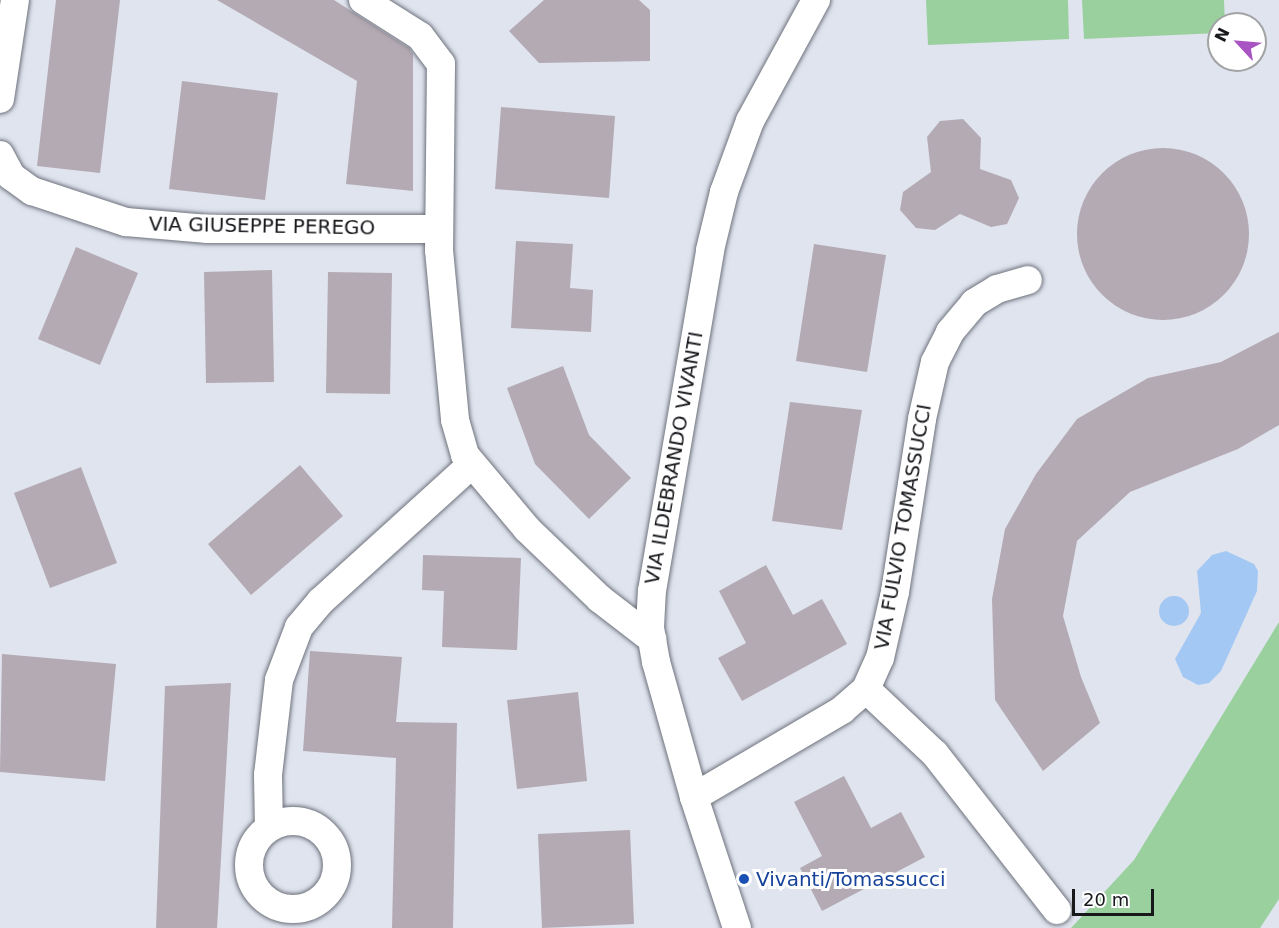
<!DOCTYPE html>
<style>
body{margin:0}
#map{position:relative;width:1279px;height:928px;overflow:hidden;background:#dfe4ef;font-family:"DejaVu Sans",sans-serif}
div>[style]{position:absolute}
.green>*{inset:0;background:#9ad09e}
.water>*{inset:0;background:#a4c8f4}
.round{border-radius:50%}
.building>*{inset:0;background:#b4aab3}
.roads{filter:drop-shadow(0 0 2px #6e727c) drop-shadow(0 0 2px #6e727c)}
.minor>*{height:28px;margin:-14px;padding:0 14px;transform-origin:14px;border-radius:14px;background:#fff}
.minor>.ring{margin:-14px;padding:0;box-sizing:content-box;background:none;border:28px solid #fff;border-radius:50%}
.dots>*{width:16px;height:16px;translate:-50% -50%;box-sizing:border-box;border:3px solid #fff;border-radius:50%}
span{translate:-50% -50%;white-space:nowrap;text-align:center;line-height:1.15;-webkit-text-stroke:6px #fff;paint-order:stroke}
.street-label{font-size:20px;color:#17181c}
.transit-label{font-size:20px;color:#164399}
.left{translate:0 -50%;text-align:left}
.north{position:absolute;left:1207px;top:12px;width:60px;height:60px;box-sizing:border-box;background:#fff;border:2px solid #a2a3a4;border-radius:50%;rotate:296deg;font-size:16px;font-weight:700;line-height:24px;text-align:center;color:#17181c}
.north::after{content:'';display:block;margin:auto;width:21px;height:27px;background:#a854c3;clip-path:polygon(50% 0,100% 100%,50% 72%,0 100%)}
.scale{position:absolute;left:1072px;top:889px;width:82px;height:27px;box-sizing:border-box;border:3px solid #17181c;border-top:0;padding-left:8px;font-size:18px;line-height:21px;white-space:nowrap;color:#17181c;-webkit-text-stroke:4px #fff;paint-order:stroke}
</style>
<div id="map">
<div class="green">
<i style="clip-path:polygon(926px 0,1068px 0,1069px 39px,928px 45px)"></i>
<i style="clip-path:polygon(1082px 0,1224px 0,1225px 24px,1219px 24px,1219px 33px,1084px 39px)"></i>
<i style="clip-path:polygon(1279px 622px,1279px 899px,1260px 928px,1071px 928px,1134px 860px)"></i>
</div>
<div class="water">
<i style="clip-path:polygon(1226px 551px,1254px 564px,1258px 571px,1257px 591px,1221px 671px,1209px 683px,1198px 685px,1183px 677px,1175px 659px,1201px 613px,1197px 571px,1212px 555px)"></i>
<i class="round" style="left:1159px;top:596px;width:30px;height:30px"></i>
</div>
<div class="building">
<i style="clip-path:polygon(56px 0,120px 0,100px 173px,37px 166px)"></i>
<i style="clip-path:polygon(217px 0,334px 0,409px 48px,413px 54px,413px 191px,346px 184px,357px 81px)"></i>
<i style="clip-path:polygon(544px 0,639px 0,650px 10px,650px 61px,539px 63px,509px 31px)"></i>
<i style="clip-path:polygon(182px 81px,278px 93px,265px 200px,169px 189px)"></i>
<i style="clip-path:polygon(501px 107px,615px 116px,609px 198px,495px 189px)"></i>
<i style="clip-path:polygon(963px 119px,981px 138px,980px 169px,1011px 180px,1019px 198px,1007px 224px,991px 227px,960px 214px,935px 230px,916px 228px,900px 210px,903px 192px,931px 172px,927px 137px,940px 121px)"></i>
<i class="round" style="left:1077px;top:148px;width:172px;height:172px"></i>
<i style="clip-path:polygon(516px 241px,573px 244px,570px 288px,593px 290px,591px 332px,511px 328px)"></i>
<i style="clip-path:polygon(814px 244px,886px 255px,867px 372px,796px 361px)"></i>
<i style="clip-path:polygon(76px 247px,138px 273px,100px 365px,38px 339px)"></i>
<i style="clip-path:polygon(272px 270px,274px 382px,206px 383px,204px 272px)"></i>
<i style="clip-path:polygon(328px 272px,392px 273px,390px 394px,326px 393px)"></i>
<i style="clip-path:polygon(1279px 332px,1279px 425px,1238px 449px,1130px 492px,1077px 541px,1063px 616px,1081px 677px,1100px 723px,1043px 771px,995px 700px,992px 599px,1005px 529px,1036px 474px,1077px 419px,1148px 378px,1221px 362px)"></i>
<i style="clip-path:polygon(563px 366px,589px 435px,631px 478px,589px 519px,535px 464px,507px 388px)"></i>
<i style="clip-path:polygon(790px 402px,862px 410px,842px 530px,772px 521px)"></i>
<i style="clip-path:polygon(300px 465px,343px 516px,251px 595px,208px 544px)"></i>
<i style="clip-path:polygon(81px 467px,117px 563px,50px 588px,14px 493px)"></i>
<i style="clip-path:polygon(423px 555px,521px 558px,517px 650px,442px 647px,444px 591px,422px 590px)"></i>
<i style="clip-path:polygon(766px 565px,793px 615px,822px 599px,847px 644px,742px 701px,718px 658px,746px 643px,719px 591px)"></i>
<i style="clip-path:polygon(310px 651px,402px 657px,396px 722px,457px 723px,453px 928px,392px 928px,396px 758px,303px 751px)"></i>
<i style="clip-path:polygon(2px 654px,116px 664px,105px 781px,0 772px)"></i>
<i style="clip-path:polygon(231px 683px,217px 928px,156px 928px,165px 686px)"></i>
<i style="clip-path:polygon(578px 692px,587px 781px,517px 789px,507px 700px)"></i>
<i style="clip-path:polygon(844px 776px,871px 828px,901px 812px,925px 857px,822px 911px,800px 868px,822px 856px,794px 802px)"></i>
<i style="clip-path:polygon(630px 830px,634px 924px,542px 928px,538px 834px)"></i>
</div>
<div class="roads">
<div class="minor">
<i style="left:363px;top:0;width:67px;rotate:32.3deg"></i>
<i style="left:420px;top:36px;width:35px;rotate:53deg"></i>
<i style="left:441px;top:64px;width:186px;rotate:90.6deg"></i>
<i style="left:439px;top:250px;width:171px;rotate:84.6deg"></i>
<i style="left:455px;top:420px;width:36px;rotate:74deg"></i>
<i style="left:465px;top:455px;width:97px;rotate:50deg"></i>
<i style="left:527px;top:529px;width:101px;rotate:43.8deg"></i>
<i style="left:600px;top:599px;width:66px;rotate:37.6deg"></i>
<i style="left:0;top:99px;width:100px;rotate:-81.4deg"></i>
<i style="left:0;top:155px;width:24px;rotate:62deg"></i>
<i style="left:11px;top:176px;width:26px;rotate:36deg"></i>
<i style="left:32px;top:191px;width:99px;rotate:18.3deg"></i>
<i style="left:126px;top:222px;width:82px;rotate:4.9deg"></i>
<i style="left:208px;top:229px;width:230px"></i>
<i style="left:866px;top:689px;width:95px;rotate:43.3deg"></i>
<i style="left:935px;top:754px;width:198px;rotate:52deg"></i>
<i style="left:694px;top:797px;width:172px;rotate:-30.4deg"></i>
<i style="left:842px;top:710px;width:32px;rotate:-41deg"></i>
<i style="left:866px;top:689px;width:34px;rotate:-66deg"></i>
<i style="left:880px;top:658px;width:68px;rotate:-77.2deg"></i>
<i style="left:895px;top:592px;width:175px;rotate:-81.1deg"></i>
<i style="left:922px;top:419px;width:58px;rotate:-77.2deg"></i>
<i style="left:935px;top:362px;width:34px;rotate:-63deg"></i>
<i style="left:950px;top:332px;width:38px;rotate:-50deg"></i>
<i style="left:974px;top:303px;width:27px;rotate:-31deg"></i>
<i style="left:997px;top:289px;width:32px;rotate:-16deg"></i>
<i class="ring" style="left:249px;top:821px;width:60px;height:60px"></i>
<i style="left:269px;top:828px;width:53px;rotate:-91.1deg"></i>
<i style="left:268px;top:775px;width:96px;rotate:-83.4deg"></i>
<i style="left:279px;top:680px;width:57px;rotate:-69.3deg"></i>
<i style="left:299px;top:627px;width:34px;rotate:-50deg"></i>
<i style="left:321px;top:601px;width:202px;rotate:-42.2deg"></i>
<i style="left:737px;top:928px;width:138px;rotate:-108.2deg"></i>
<i style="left:694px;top:797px;width:140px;rotate:-105.7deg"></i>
<i style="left:656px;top:662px;width:36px;rotate:-100deg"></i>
<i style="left:650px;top:627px;width:36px;rotate:-87deg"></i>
<i style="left:652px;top:591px;width:346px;rotate:-80.3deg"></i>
<i style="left:710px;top:250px;width:60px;rotate:-76.4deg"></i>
<i style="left:724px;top:192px;width:76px;rotate:-69.9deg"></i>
<i style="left:750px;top:121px;width:138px;rotate:-61.4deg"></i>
</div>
</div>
<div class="dots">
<i style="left:744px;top:879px;background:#1a4fb4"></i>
</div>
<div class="street-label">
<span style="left:262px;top:226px;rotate:1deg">VIA GIUSEPPE PEREGO</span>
<span style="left:674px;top:458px;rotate:-80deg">VIA ILDEBRANDO VIVANTI</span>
<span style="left:903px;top:527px;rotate:-80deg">VIA FULVIO TOMASSUCCI</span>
</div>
<div class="transit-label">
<span class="left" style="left:756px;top:879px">Vivanti/Tomassucci</span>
</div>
<div class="north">N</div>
<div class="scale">20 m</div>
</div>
